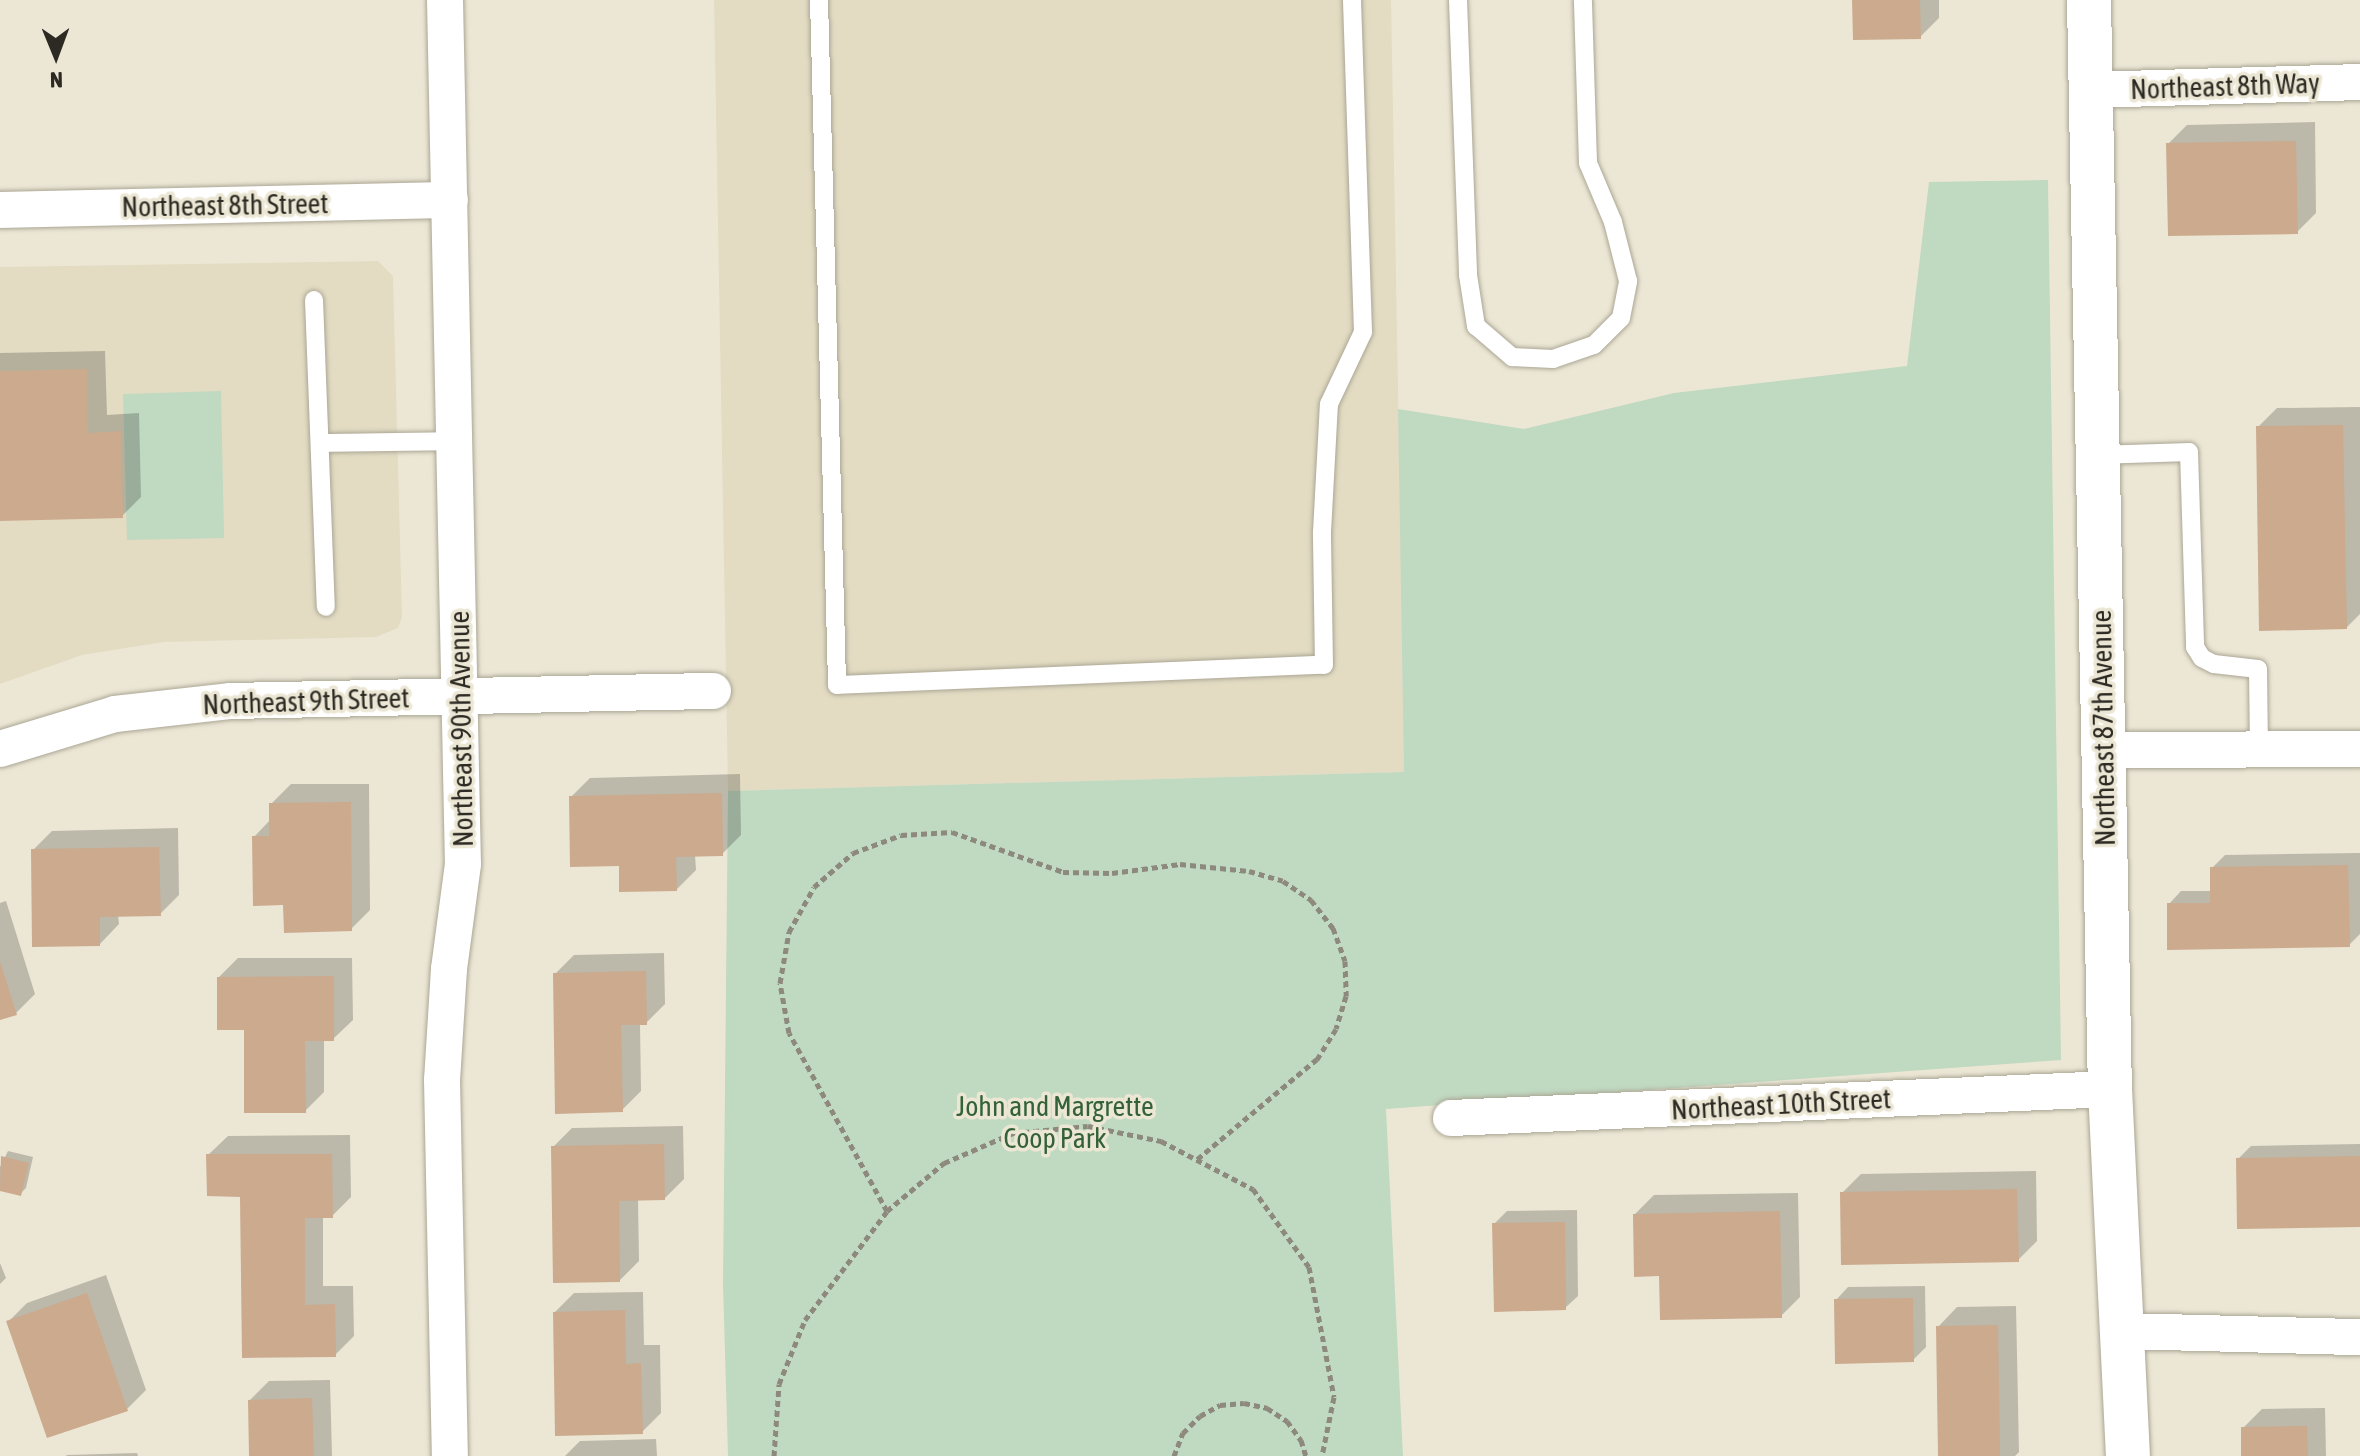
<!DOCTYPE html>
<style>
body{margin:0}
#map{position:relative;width:2360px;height:1456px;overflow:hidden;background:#ece7d5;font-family:"Asap Condensed",sans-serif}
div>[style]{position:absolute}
.built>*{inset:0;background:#e3dcc3}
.green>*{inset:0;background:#c0d9c1}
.shadow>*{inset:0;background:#0003}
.building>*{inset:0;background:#cbaa8e}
.path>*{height:5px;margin-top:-2.5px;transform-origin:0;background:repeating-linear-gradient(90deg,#8d897c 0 6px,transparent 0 10px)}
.roads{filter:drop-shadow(0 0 2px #aba695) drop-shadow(0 0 2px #aba695)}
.service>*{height:18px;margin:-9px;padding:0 9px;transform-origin:9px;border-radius:9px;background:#fff}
.minor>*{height:36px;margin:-18px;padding:0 18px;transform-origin:18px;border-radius:18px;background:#fff}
.secondary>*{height:44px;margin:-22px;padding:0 22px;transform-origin:22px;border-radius:22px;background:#fff}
span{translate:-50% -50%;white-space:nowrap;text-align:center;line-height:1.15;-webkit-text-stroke:7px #ece7d5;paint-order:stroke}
.street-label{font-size:28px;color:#2c2a23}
.park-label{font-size:28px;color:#346238}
.north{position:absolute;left:16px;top:16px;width:80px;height:80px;-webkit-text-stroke:6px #ece7d5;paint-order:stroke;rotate:179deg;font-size:22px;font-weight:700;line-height:32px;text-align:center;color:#2c2a23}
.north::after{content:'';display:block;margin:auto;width:28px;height:36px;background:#2c2a23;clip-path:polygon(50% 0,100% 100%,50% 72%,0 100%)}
</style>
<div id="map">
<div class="built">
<i style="clip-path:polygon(714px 0,1391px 0,1405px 772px,728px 791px)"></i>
<i style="clip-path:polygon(378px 261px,393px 276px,402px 617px,398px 628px,376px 637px,164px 642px,82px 655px,0 684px,0 267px)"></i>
</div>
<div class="green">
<i style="clip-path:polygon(2048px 180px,2061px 1060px,1386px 1109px,1403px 1456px,728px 1456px,723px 1284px,728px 791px,1404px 772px,1398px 409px,1524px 429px,1674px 393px,1907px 366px,1929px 182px)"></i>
<i style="clip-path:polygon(221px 391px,224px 538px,127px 540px,123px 394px)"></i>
</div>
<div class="shadow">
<i style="clip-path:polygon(1854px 0,1939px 0,1939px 18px,1920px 37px)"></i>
<i style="clip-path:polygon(2315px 122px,2316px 213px,2297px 232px,2168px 144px,2187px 125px)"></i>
<i style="clip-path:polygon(105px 351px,107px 415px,139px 413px,141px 497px,122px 516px,0 519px,0 353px)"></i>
<i style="clip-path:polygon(2360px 407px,2360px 614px,2346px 628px,2258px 427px,2277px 408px)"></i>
<i style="clip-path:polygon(740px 774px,741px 835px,722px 854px,695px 855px,696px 870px,677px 889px,621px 864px,571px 797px,590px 778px)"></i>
<i style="clip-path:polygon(291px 784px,369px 784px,370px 910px,351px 929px,285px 903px,254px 837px,271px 819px,271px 804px)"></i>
<i style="clip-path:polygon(178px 828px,179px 895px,160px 914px,118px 915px,119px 924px,100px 944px,33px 850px,52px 831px)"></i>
<i style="clip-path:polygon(2360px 853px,2360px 934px,2349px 945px,2169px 904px,2181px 891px,2212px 891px,2212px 868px,2225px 855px)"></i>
<i style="clip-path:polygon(6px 901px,35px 994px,16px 1013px,0 1018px,0 903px)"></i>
<i style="clip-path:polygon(664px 953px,665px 1004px,646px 1023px,640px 1023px,641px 1091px,622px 1110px,555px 974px,574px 955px)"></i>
<i style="clip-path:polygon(238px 958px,352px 958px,353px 1020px,333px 1039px,324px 1039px,324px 1092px,305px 1111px,246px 1028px,219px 977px)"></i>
<i style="clip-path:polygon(683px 1126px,684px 1179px,665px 1198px,638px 1198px,639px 1261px,620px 1280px,553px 1147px,572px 1128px)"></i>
<i style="clip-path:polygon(350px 1135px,351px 1197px,332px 1216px,323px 1216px,323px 1286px,353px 1286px,354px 1336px,335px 1355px,244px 1356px,242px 1195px,208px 1155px,228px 1136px)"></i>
<i style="clip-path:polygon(2360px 1144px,2360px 1225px,2238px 1159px,2251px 1146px)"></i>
<i style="clip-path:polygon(8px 1151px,33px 1157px,26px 1188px,20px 1194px,0 1189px,0 1167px)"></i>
<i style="clip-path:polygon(2036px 1171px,2037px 1241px,2018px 1260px,1842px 1193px,1861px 1174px)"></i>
<i style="clip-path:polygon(1798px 1193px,1800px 1297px,1781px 1316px,1661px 1274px,1635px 1214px,1654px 1195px)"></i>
<i style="clip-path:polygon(1577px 1210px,1578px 1296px,1565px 1308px,1494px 1224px,1507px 1211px)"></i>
<i style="clip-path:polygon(0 1263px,6px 1278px,0 1284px)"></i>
<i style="clip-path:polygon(106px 1275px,146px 1390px,127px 1409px,8px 1322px,27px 1303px)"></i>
<i style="clip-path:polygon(1925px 1286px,1926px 1347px,1913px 1360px,1836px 1300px,1848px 1287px)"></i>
<i style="clip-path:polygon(643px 1292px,644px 1345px,660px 1345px,661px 1413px,642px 1432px,555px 1312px,574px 1293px)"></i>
<i style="clip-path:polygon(2016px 1306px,2019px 1452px,2015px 1456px,1940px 1456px,1938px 1327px,1957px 1307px)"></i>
<i style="clip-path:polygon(330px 1380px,332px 1456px,251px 1456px,250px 1400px,269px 1381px)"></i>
<i style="clip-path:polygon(2325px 1408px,2326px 1456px,2243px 1456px,2243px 1428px,2262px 1409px)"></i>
<i style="clip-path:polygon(656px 1439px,657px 1456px,565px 1456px,580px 1441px)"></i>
<i style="clip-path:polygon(137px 1453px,138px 1456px,66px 1456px,67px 1455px)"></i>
</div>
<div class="building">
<i style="clip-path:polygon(1852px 0,1920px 0,1921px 39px,1853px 40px)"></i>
<i style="clip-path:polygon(2296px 141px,2298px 234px,2168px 236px,2166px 143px)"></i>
<i style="clip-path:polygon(87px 369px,88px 433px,121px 431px,123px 518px,0 521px,0 371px)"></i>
<i style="clip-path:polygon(2343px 425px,2347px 629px,2259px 631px,2256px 426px)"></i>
<i style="clip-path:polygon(722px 793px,723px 856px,676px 857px,677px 891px,619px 892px,619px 866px,570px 867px,569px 796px)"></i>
<i style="clip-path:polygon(351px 802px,352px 931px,284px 933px,283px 905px,253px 906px,252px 836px,269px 836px,269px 803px)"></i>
<i style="clip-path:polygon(159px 847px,161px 916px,100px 917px,100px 946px,32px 947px,31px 849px)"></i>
<i style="clip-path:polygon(2348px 865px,2350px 947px,2167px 950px,2167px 903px,2210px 903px,2210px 867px)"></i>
<i style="clip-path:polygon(0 962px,17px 1015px,0 1020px)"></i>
<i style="clip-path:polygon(646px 971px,647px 1025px,621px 1025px,623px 1112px,555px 1114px,553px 973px)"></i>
<i style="clip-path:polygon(334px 976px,334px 1041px,305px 1041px,306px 1113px,244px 1113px,244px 1030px,217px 1030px,217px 977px)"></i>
<i style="clip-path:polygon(664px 1144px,665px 1200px,619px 1201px,620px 1282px,553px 1283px,551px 1146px)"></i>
<i style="clip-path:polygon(206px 1154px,332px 1154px,333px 1218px,305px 1218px,305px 1305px,335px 1304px,336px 1357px,242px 1358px,240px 1197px,207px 1196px)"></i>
<i style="clip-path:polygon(1px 1156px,29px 1163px,21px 1196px,0 1191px)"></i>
<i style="clip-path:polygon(2360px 1156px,2360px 1227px,2237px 1229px,2236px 1158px)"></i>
<i style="clip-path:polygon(2017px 1189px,2019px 1262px,1841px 1265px,1840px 1192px)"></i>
<i style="clip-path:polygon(1780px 1211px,1782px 1318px,1660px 1320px,1659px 1276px,1634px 1277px,1633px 1214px)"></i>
<i style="clip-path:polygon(1565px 1222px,1566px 1310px,1494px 1312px,1492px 1223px)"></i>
<i style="clip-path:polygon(87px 1293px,128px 1411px,47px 1438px,6px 1321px)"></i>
<i style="clip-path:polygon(1913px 1298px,1914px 1362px,1835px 1364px,1834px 1299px)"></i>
<i style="clip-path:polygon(625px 1310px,626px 1364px,641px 1363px,643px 1434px,555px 1436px,553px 1312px)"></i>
<i style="clip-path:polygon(1998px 1325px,2000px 1456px,1938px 1456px,1936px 1326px)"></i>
<i style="clip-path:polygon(312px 1398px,314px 1456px,249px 1456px,248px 1400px)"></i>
<i style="clip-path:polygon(2307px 1426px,2308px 1456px,2241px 1456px,2241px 1427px)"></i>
</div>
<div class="path">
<i style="left:887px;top:1211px;width:203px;rotate:-118.8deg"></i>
<i style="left:789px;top:1033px;width:51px;rotate:-100.2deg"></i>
<i style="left:780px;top:983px;width:52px;rotate:-80deg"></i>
<i style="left:789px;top:932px;width:51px;rotate:-60.9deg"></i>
<i style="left:814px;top:887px;width:52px;rotate:-41.1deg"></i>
<i style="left:853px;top:853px;width:51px;rotate:-20.6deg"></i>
<i style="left:901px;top:835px;width:51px;rotate:-3.4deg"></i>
<i style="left:952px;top:832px;width:118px;rotate:19.8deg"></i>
<i style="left:1063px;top:872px;width:49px;rotate:1.2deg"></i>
<i style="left:1112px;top:873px;width:69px;rotate:-7.5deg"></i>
<i style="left:1180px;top:864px;width:69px;rotate:5.8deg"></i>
<i style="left:1249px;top:871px;width:35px;rotate:16deg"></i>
<i style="left:1283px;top:881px;width:34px;rotate:34deg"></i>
<i style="left:1311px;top:900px;width:36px;rotate:52deg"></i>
<i style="left:1333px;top:928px;width:35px;rotate:70deg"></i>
<i style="left:1345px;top:961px;width:35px;rotate:88deg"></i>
<i style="left:1346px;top:996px;width:34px;rotate:107deg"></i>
<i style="left:1336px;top:1029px;width:36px;rotate:122deg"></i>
<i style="left:1317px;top:1059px;width:158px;rotate:140.1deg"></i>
<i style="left:774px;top:1456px;width:72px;rotate:-86deg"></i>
<i style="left:779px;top:1384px;width:69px;rotate:-67.9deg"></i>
<i style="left:805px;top:1320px;width:136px;rotate:-53deg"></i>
<i style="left:887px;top:1211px;width:75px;rotate:-40.1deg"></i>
<i style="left:944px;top:1163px;width:75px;rotate:-23.5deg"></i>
<i style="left:1013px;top:1133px;width:75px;rotate:-5.3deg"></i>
<i style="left:1088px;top:1126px;width:75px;rotate:11.6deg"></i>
<i style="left:1161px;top:1141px;width:104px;rotate:27.6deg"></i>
<i style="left:1253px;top:1189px;width:96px;rotate:54.3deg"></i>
<i style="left:1309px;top:1267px;width:132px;rotate:79.1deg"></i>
<i style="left:1334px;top:1397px;width:60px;rotate:101.5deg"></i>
<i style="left:1174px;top:1456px;width:25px;rotate:-69deg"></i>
<i style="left:1183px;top:1433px;width:24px;rotate:-45deg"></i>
<i style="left:1200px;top:1416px;width:23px;rotate:-29deg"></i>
<i style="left:1220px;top:1405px;width:24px;rotate:-5deg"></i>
<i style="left:1244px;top:1403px;width:24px;rotate:12deg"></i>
<i style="left:1267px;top:1408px;width:24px;rotate:33deg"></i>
<i style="left:1287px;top:1421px;width:24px;rotate:54deg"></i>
<i style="left:1301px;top:1440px;width:17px;rotate:73deg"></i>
</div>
<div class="roads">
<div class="service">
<i style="left:819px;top:0;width:685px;rotate:88.49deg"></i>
<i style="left:837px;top:685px;width:487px;rotate:-2.4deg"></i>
<i style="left:1324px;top:665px;width:133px;rotate:-90.9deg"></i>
<i style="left:1322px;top:532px;width:128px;rotate:-86.9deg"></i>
<i style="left:1329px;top:404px;width:80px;rotate:-64.7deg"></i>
<i style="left:1363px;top:332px;width:332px;rotate:-91.9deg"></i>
<i style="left:1458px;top:0;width:275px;rotate:87.9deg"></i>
<i style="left:1468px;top:275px;width:52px;rotate:81.1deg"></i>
<i style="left:1476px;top:326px;width:48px;rotate:40.7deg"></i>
<i style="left:1512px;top:357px;width:41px;rotate:2.8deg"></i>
<i style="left:1553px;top:359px;width:43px;rotate:-18.9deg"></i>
<i style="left:1594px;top:345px;width:38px;rotate:-45deg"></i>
<i style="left:1621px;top:318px;width:38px;rotate:-79deg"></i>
<i style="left:1628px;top:281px;width:61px;rotate:-104.3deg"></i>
<i style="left:1613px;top:222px;width:64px;rotate:-113deg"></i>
<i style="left:1588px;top:163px;width:163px;rotate:-91.8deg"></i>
<i style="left:314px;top:300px;width:307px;rotate:87.8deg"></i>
<i style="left:321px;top:443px;width:135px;rotate:-0.8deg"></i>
<i style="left:2097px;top:455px;width:92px;rotate:-1.9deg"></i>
<i style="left:2189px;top:452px;width:195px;rotate:88.2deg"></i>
<i style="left:2195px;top:647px;width:13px;rotate:58deg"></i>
<i style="left:2202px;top:658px;width:13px;rotate:27deg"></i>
<i style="left:2214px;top:664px;width:44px;rotate:6.5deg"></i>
<i style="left:2258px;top:669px;width:80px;rotate:89.3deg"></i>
</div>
<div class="minor">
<i style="left:445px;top:0;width:864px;rotate:88.81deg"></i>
<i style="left:463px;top:864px;width:106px;rotate:97.6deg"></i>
<i style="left:449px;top:969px;width:111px;rotate:93.6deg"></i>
<i style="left:442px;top:1080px;width:376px;rotate:88.8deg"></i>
<i style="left:2091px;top:90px;width:269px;rotate:-1.7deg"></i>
<i style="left:0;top:210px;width:450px;rotate:-1.3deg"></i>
<i style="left:0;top:749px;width:120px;rotate:-16.9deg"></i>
<i style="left:115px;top:714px;width:117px;rotate:-6.4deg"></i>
<i style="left:231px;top:701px;width:482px;rotate:-1.2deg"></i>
<i style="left:2103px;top:750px;width:257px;rotate:-0.2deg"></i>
<i style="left:1451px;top:1118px;width:660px;rotate:-2.52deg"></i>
<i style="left:2124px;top:1331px;width:236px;rotate:1.5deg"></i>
</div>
<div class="secondary">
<i style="left:2089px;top:0;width:1089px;rotate:88.9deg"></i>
<i style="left:2110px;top:1089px;width:367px;rotate:87.2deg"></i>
</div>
</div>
<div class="street-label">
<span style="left:2225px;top:86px;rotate:-2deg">Northeast 8th Way</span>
<span style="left:225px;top:205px;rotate:-1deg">Northeast 8th Street</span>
<span style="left:306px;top:701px;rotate:-2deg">Northeast 9th Street</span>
<span style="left:2103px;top:728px;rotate:-91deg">Northeast 87th Avenue</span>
<span style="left:461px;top:729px;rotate:-91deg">Northeast 90th Avenue</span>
<span style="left:1781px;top:1104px;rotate:-3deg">Northeast 10th Street</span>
</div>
<div class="park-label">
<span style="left:1055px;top:1122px">John and Margrette<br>Coop Park</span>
</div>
<div class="north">N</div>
</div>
